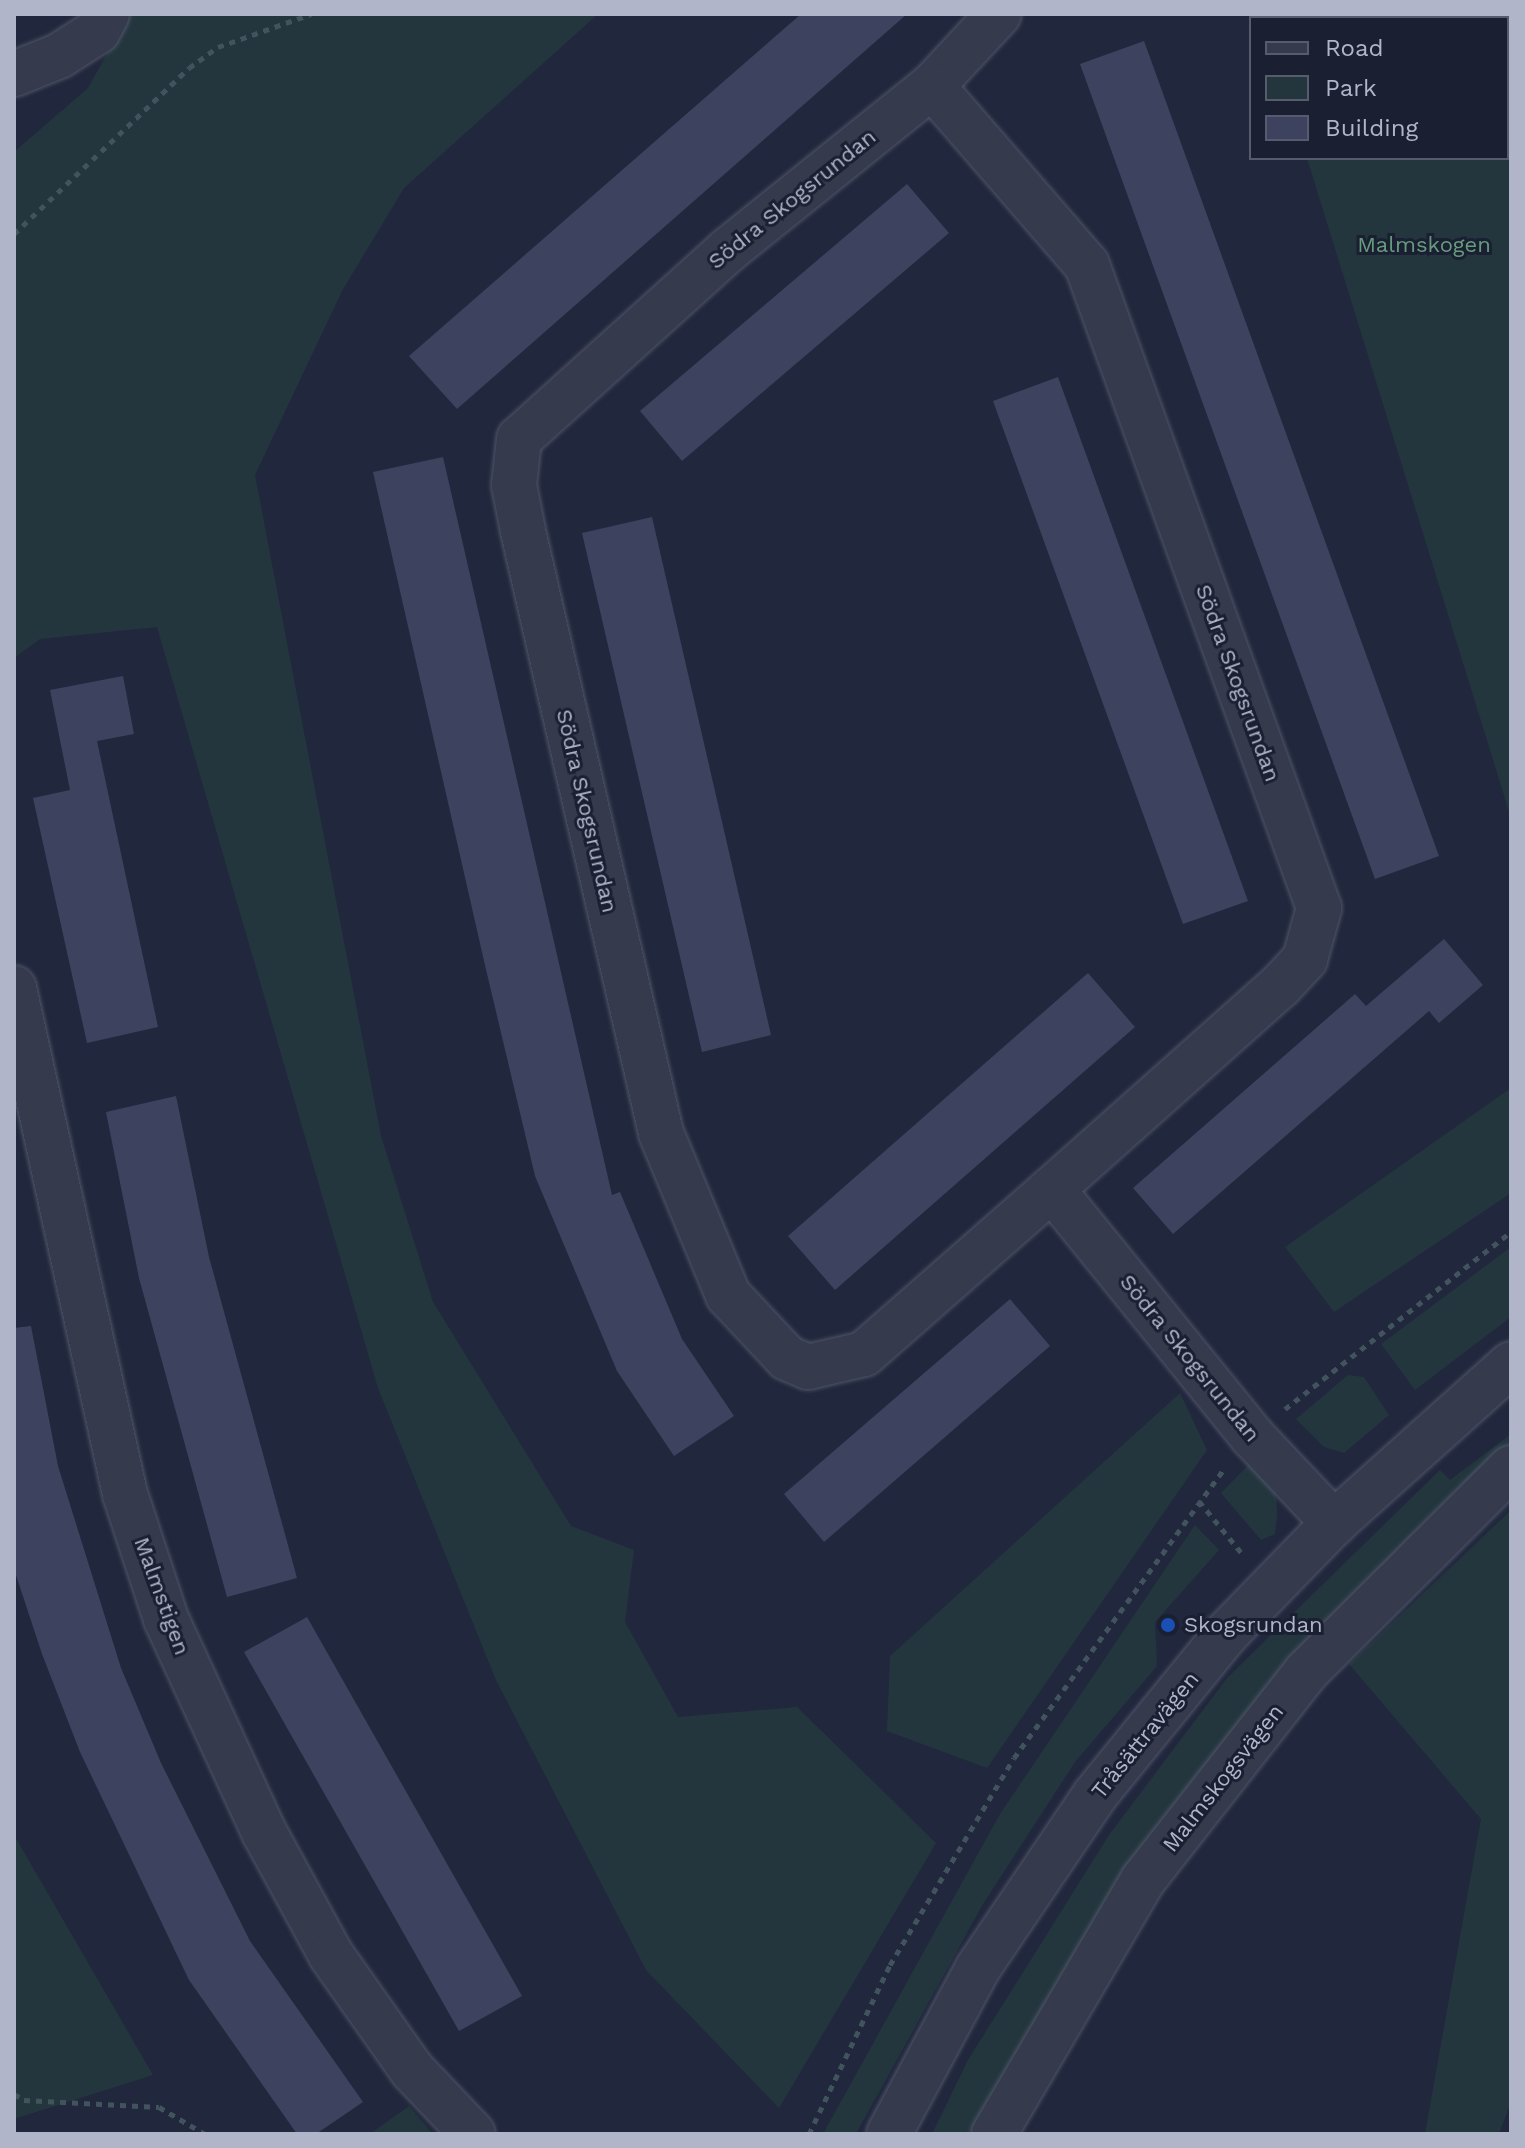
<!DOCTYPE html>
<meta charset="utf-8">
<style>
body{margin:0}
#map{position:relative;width:1525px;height:2148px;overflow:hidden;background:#21273d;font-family:"Work Sans",sans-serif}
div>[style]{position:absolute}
.green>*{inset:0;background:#23363e}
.building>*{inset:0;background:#3d435e}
.path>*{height:5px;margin-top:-2.5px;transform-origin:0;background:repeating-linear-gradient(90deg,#41535c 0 6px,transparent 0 12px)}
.roads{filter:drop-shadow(0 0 2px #505568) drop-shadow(0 0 2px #505568)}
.minor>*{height:44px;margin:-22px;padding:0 22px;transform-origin:22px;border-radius:22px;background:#353a4d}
.dots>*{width:22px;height:22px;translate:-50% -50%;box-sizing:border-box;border:4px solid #1a1f32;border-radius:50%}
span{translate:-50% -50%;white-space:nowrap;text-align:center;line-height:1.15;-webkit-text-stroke:6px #1a1f32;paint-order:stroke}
.street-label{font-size:22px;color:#b0b5c9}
.park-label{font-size:22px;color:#669c7d}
.poi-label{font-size:22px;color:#b0b5c9}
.left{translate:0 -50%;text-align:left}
.frame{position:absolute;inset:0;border:16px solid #b0b5c9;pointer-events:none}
.legend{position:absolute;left:1249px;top:16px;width:260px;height:144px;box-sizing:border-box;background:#1a1f32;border:2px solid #565b6e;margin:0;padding:10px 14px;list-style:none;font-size:24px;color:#b0b5c9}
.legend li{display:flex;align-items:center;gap:16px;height:40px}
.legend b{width:40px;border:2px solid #565b6e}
</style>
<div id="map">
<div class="green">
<i style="clip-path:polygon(129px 14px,598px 14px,404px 188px,342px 291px,255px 475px,381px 1136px,433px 1302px,571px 1526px,634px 1550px,625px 1622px,678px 1717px,797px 1707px,936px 1843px,779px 2108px,646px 1970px,496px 1680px,378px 1388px,157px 627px,40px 639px,14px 658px,14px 152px,88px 88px)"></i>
<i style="clip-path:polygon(1259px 14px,1511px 14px,1511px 818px,1307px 158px,1507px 158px,1507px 18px)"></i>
<i style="clip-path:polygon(1511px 1088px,1511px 1193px,1334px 1312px,1285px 1247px)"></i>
<i style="clip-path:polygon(1511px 1247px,1511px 1317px,1415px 1390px,1381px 1344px)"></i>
<i style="clip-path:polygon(1348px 1375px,1364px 1377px,1389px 1415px,1344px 1453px,1324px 1447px,1296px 1419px)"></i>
<i style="clip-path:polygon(1180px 1393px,1207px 1450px,987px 1768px,887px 1731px,890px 1656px)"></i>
<i style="clip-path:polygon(1511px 1434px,1511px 1462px,1426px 1532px,979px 2134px,932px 2134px,968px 2060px,1109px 1835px,1227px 1678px,1440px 1470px,1450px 1480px)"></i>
<i style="clip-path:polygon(1258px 1455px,1276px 1480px,1277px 1517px,1275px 1534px,1261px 1540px,1221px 1493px)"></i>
<i style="clip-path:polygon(1511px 1510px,1511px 2102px,1499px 2134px,1425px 2134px,1481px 1819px,1349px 1664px)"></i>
<i style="clip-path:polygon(1195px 1525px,1219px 1550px,1155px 1622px,1157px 1666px,1075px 1762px,983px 1904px,856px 2134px,823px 2134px,1000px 1814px)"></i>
<i style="clip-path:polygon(14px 1835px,153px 2075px,14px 2119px)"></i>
<i style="clip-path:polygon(409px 2106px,433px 2134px,370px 2134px)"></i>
</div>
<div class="building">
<i style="clip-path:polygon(801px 14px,907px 14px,457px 409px,409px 356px)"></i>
<i style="clip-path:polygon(1144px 41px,1439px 856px,1375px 879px,1080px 64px)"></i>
<i style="clip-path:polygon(907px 184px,949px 233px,682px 461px,640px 411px)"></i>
<i style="clip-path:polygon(1058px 377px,1248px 901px,1183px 924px,993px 401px)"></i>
<i style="clip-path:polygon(443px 457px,612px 1195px,620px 1192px,682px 1339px,734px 1416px,674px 1456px,617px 1371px,535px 1176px,484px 961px,373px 472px)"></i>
<i style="clip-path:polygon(652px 517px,771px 1035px,702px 1052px,582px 533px)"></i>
<i style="clip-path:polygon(123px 676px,134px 734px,97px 741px,158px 1027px,87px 1043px,33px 798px,70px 790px,50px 690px)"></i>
<i style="clip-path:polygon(1444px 939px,1483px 985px,1439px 1023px,1429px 1011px,1173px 1234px,1133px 1188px,1355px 994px,1366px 1006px)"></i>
<i style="clip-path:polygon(1088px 973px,1135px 1027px,835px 1290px,788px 1236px)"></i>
<i style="clip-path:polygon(176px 1096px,209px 1257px,297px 1578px,227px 1597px,139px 1278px,106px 1112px)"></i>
<i style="clip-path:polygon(1010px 1299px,1050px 1346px,824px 1542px,784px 1494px)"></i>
<i style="clip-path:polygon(31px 1326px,58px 1466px,121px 1668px,161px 1763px,250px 1941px,363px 2102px,316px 2134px,297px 2134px,189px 1980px,80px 1752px,42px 1654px,14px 1569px,14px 1328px)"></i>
<i style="clip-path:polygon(307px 1617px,522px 1996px,459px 2031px,244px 1652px)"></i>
</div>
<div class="path">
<i style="left:14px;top:234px;width:241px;rotate:-43.5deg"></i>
<i style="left:189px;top:68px;width:36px;rotate:-36deg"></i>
<i style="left:218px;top:47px;width:99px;rotate:-19.5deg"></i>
<i style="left:1285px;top:1409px;width:287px;rotate:-38.1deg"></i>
<i style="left:1199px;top:1501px;width:71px;rotate:50.7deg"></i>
<i style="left:14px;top:2094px;width:12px;rotate:31deg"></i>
<i style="left:24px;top:2100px;width:135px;rotate:3deg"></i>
<i style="left:159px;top:2107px;width:53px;rotate:30.4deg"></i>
<i style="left:809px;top:2134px;width:187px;rotate:-64.4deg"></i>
<i style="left:890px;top:1965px;width:241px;rotate:-59.1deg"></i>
<i style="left:1014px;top:1758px;width:357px;rotate:-54deg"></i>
</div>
<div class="roads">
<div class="minor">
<i style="left:14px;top:74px;width:48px;rotate:-21.8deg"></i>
<i style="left:59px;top:56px;width:46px;rotate:-32.7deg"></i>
<i style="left:98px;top:31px;width:19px;rotate:-62deg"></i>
<i style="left:932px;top:86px;width:98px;rotate:-47.1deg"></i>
<i style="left:14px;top:988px;width:518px;rotate:77.63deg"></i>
<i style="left:125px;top:1494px;width:132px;rotate:71.8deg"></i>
<i style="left:166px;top:1619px;width:234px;rotate:65.3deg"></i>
<i style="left:264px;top:1832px;width:140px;rotate:61.4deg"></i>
<i style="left:331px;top:1955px;width:141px;rotate:54.8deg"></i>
<i style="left:412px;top:2070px;width:88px;rotate:46.4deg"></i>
<i style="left:1052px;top:1189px;width:305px;rotate:-41.7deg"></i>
<i style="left:1280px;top:986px;width:37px;rotate:-47deg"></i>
<i style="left:1305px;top:959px;width:53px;rotate:-74.6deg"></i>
<i style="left:1319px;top:908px;width:684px;rotate:-109.84deg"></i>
<i style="left:1087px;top:265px;width:237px;rotate:-130.9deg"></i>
<i style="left:932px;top:86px;width:263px;rotate:141.2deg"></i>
<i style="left:727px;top:251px;width:280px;rotate:137.9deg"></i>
<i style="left:519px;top:439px;width:46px;rotate:96.2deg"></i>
<i style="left:514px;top:485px;width:47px;rotate:78.9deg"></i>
<i style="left:523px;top:531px;width:618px;rotate:77.09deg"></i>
<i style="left:661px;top:1133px;width:175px;rotate:67.5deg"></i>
<i style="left:728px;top:1295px;width:86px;rotate:46.9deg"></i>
<i style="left:787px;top:1358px;width:23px;rotate:23deg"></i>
<i style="left:808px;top:1367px;width:57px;rotate:-13.1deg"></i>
<i style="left:864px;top:1354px;width:250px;rotate:-41.3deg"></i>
<i style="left:1052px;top:1189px;width:318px;rotate:51deg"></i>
<i style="left:1252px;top:1436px;width:120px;rotate:46.7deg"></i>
<i style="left:889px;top:2134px;width:188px;rotate:-61.8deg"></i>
<i style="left:978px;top:1968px;width:209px;rotate:-55.9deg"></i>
<i style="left:1095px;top:1795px;width:206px;rotate:-50.9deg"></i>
<i style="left:1225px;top:1635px;width:156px;rotate:-45.8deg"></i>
<i style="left:1334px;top:1523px;width:238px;rotate:-41.9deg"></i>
<i style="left:994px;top:2134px;width:294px;rotate:-59.6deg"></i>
<i style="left:1143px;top:1880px;width:264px;rotate:-51.9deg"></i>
<i style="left:1306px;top:1672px;width:289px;rotate:-44.9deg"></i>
</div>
</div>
<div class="dots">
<i style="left:1168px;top:1625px;background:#1a4fb4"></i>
</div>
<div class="street-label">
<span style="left:792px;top:199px;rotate:-39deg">Södra Skogsrundan</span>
<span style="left:1238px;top:683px;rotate:70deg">Södra Skogsrundan</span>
<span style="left:587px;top:811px;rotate:77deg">Södra Skogsrundan</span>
<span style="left:1190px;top:1358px;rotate:51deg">Södra Skogsrundan</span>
<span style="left:162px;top:1596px;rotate:70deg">Malmstigen</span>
<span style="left:1145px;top:1735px;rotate:-51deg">Tråsättravägen</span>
<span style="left:1223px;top:1778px;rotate:-52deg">Malmskogsvägen</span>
</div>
<div class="park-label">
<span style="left:1424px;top:245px">Malmskogen</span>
</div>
<div class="poi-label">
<span class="left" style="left:1184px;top:1625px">Skogsrundan</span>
</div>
<div class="frame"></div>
<ul class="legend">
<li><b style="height:10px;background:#353a4d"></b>Road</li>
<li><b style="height:22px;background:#23363e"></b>Park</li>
<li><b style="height:22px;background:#3d435e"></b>Building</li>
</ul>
</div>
